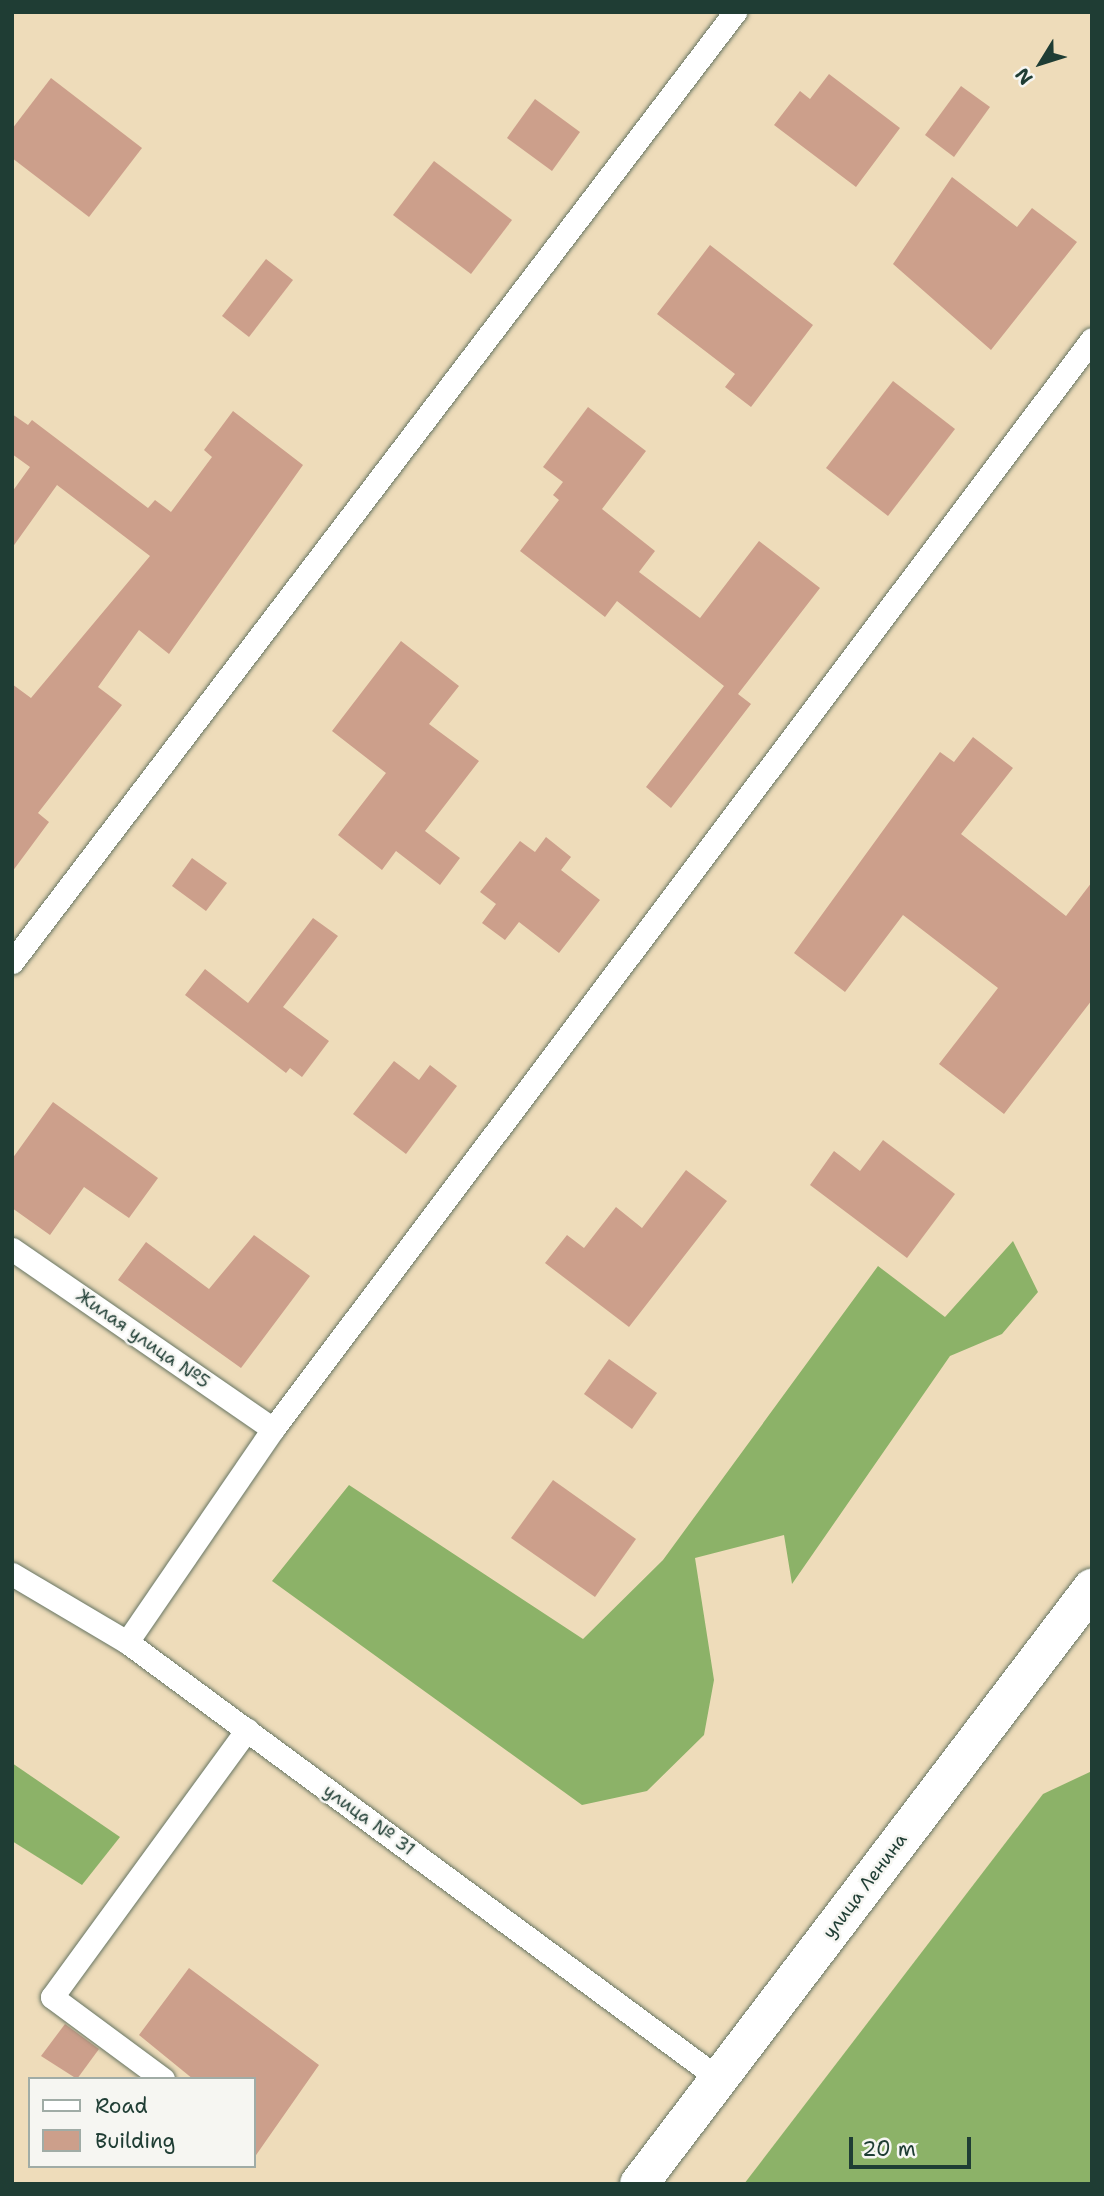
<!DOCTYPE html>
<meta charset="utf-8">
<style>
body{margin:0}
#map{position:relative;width:1104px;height:2196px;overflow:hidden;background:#eedcba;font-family:"Shantell Sans",sans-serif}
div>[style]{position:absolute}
.forest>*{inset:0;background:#8cb268}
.building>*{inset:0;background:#cc9f8b}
.roads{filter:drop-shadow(0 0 2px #677563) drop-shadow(0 0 2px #677563)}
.service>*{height:23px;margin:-11.5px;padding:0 11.5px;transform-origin:11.5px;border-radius:11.5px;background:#fff}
.tertiary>*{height:38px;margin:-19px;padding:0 19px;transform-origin:19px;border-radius:19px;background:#fff}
span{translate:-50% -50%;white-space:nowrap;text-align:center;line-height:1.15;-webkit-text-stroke:5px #f6f6f2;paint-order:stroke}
.street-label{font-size:18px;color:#1f3d34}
.frame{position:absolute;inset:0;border:14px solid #1f3d34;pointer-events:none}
.legend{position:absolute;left:28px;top:2077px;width:228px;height:91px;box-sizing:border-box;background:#f6f6f2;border:2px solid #a0aca6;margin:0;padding:9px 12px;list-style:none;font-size:21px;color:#1f3d34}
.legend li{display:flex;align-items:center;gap:14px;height:35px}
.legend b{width:35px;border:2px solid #a0aca6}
.north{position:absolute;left:1006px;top:28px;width:70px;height:70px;-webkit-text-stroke:5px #f6f6f2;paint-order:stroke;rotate:232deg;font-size:19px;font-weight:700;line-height:28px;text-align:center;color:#1f3d34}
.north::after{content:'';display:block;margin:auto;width:24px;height:32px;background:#1f3d34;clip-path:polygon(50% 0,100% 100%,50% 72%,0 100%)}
.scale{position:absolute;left:849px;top:2137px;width:122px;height:32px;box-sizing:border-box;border:4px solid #1f3d34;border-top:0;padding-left:9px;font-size:21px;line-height:24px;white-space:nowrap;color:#1f3d34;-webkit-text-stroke:5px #f6f6f2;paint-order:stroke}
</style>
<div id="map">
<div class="forest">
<i style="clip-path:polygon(1013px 1241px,1038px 1292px,1002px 1334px,950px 1356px,792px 1584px,784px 1535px,695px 1558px,714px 1680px,704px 1735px,647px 1791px,582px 1805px,272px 1581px,349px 1485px,583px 1639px,663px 1560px,878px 1266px,945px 1317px)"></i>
<i style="clip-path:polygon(12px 1763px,120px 1837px,82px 1885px,12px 1841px)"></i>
<i style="clip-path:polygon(1092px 1771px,1092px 2184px,744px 2184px,1043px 1794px)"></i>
</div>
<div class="building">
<i style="clip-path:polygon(829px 74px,900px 128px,856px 187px,774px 125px,800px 91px,810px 99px)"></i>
<i style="clip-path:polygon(51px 78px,142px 148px,89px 217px,12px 158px,12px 129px)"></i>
<i style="clip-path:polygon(961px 86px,990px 107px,954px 157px,925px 135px)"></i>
<i style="clip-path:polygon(535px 99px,580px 132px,552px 171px,507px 138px)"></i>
<i style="clip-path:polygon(434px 161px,512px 220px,471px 274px,393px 215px)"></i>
<i style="clip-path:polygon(952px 177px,1017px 227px,1032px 208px,1077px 242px,991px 350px,893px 264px)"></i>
<i style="clip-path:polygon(710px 245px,813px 325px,751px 407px,725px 387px,735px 374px,657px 314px)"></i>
<i style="clip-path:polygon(266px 259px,293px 280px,249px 337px,222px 316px)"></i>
<i style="clip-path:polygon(893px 381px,955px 429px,888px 516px,826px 468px)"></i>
<i style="clip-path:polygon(588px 407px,646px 451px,602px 509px,655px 551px,639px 572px,700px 618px,759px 541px,820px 588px,738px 694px,751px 704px,671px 808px,646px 787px,724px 686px,617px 601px,605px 617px,520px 551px,559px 500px,553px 495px,563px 482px,543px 467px)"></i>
<i style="clip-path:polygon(233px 411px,303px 465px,169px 654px,139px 630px,98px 687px,122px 705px,38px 813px,49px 822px,12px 872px,12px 684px,31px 698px,150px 556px,57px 485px,12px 548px,12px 492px,30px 467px,12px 454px,12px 414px,28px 425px,32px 420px,148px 508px,155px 500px,171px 512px,212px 457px,204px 450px)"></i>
<i style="clip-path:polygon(401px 641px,459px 686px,429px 724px,479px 761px,425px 831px,460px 858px,440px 885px,396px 851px,382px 870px,338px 835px,386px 773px,332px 731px)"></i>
<i style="clip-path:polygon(973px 737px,1013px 768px,961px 834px,1066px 916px,1092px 882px,1092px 1000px,1004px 1114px,939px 1064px,998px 988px,903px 915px,845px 992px,794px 953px,940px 752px,954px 762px)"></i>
<i style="clip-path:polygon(546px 837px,571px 857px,561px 870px,600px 900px,559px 953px,519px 922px,505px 940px,482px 923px,496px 904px,480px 892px,520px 841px,535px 852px)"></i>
<i style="clip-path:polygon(192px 858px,227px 883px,206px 911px,172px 886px)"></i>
<i style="clip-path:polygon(313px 918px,338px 936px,283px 1007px,329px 1041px,302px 1077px,290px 1068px,286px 1073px,185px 995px,205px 969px,248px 1003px)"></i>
<i style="clip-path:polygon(394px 1061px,419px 1080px,430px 1065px,457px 1086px,406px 1154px,353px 1114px)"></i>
<i style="clip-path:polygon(53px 1102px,158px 1178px,129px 1218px,84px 1187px,50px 1235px,12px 1208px,12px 1159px)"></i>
<i style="clip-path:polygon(883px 1140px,955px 1194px,907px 1258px,810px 1185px,834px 1151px,860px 1171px)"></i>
<i style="clip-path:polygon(686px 1170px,727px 1201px,629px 1327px,545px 1263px,567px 1235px,584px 1248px,616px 1207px,642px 1228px)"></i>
<i style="clip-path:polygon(254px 1235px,310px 1276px,241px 1368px,118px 1280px,146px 1242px,209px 1289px)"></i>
<i style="clip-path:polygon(609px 1359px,657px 1393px,632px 1429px,584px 1394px)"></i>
<i style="clip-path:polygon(553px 1480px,636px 1539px,595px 1597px,511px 1538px)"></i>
<i style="clip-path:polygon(189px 1968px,319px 2065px,254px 2158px,254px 2079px,193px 2079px,139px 2035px)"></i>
<i style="clip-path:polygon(65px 2024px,99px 2049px,77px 2079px,41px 2056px)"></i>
</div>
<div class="roads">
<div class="service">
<i style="left:12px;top:962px;width:1194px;rotate:-52.73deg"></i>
<i style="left:12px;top:1249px;width:317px;rotate:34.6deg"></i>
<i style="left:12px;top:1574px;width:134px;rotate:30.6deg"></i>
<i style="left:127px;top:1642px;width:734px;rotate:36.42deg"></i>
<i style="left:127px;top:1642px;width:258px;rotate:-55.6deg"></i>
<i style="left:273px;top:1429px;width:1363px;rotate:-53.08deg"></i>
<i style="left:163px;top:2079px;width:138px;rotate:-143.5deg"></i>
<i style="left:52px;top:1997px;width:331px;rotate:-53.9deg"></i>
</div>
<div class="tertiary">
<i style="left:639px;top:2184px;width:749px;rotate:-52.76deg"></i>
</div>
</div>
<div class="street-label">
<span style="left:143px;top:1339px;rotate:35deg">Жилая улица №5</span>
<span style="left:369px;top:1820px;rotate:36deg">улица № 31</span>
<span style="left:865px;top:1886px;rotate:-53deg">улица Ленина</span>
</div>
<div class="frame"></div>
<ul class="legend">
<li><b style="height:9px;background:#fff"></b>Road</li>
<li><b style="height:19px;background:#cc9f8b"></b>Building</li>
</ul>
<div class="north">N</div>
<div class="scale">20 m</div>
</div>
